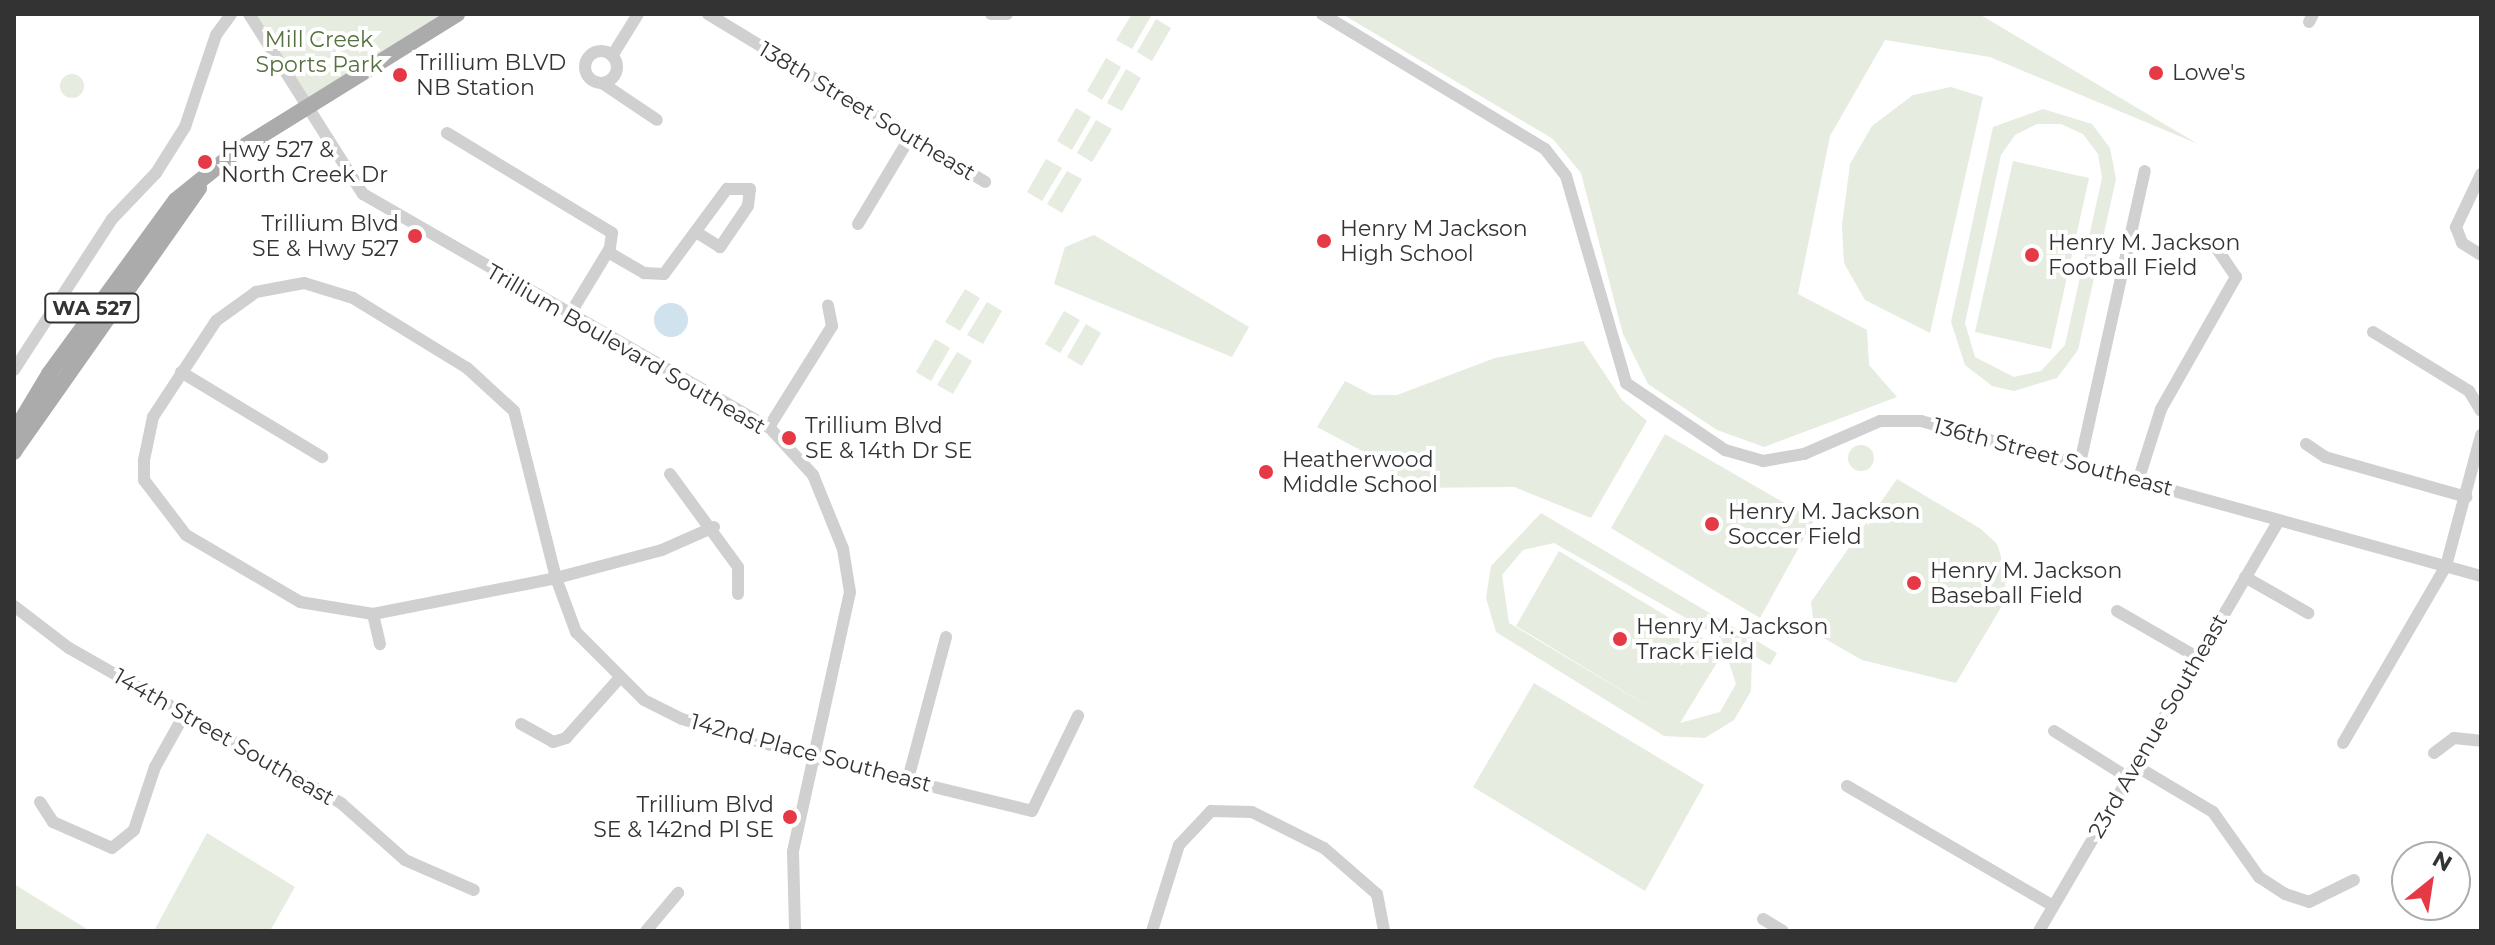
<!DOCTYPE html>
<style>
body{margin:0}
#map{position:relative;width:2495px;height:945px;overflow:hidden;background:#fff;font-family:Montserrat,sans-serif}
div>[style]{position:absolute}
.green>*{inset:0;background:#e6ecdf}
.round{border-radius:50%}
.water>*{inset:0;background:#cfe2ee}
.minor>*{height:12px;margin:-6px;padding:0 6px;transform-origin:6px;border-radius:6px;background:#d0d0d0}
.minor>.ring{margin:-6px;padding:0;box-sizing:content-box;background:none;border:12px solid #d0d0d0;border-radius:50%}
.major>*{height:16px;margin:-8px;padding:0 8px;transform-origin:8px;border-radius:8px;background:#ababab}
.dots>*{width:22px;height:22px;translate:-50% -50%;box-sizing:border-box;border:4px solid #fff;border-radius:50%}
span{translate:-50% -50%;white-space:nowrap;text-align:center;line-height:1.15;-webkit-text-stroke:8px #fff;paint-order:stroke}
.shield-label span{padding:2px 6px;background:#fff;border:2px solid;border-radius:6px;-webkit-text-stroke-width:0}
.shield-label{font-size:20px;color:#333;font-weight:700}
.park-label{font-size:22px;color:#56703f}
.poi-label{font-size:22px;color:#333}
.left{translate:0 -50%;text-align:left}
.right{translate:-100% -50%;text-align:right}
.street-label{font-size:22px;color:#333}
.frame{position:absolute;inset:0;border:16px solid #333;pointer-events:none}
.north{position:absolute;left:2391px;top:841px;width:80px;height:80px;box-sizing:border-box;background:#fff;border:2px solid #adadad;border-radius:50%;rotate:30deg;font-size:22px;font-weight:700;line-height:32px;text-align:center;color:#333}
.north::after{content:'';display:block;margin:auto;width:28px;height:36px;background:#e63946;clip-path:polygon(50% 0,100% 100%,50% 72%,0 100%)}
</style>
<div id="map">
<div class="green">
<i style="clip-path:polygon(252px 14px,449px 14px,308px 104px)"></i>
<i style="clip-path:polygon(1132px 14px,1151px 16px,1132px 49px,1116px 40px)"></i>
<i style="clip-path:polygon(1342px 14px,1979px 14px,2198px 144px,1990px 57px,1885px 40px,1830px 136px,1798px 294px,1867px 330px,1869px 365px,1897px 397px,1764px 447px,1717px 430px,1648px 384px,1623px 334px,1581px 173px,1553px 139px)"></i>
<i style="clip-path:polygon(1156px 19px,1171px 28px,1152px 61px,1137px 52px)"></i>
<i style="clip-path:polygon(1106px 58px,1121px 67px,1102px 100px,1087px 91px)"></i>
<i style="clip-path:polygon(1126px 69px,1141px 78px,1122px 111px,1107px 103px)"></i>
<i class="round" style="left:60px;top:74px;width:24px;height:24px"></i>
<i style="clip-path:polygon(1951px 87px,1983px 97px,1930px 333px,1865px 300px,1844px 263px,1842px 225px,1850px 164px,1872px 126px,1913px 95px)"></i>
<i style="clip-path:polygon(1076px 108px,1091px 117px,1072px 150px,1057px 141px)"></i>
<i style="clip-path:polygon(evenodd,2043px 109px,2092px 124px,2110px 148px,2116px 179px,2078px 350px,2057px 378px,2014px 391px,1992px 386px,1965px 365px,1951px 322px,1993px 127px,2043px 109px,2037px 124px,2061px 124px,2083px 134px,2098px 154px,2102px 178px,2065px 345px,2041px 371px,2014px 377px,1975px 357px,1965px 323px,2001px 155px,2015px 135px,2037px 124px)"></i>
<i style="clip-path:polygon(1096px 120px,1112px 129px,1092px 162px,1077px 153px)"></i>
<i style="clip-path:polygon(1046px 159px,1062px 168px,1042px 201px,1027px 192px)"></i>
<i style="clip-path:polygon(2013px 161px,2089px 178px,2051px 349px,1975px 332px)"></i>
<i style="clip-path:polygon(1067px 171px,1082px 179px,1062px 213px,1047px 204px)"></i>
<i style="clip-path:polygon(1094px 235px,1249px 327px,1232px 357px,1054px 284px,1065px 247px)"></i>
<i style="clip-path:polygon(965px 289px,980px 298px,960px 331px,945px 322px)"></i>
<i style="clip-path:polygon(987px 302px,1002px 311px,983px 344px,967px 335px)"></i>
<i style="clip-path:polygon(1064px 311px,1080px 320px,1060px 353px,1045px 344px)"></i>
<i style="clip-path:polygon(1086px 324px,1101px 333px,1082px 366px,1067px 357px)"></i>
<i style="clip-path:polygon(935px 339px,950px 348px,931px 381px,916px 372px)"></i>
<i style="clip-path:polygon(1583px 341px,1622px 400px,1647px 421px,1591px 518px,1514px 487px,1407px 488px,1366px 453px,1317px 427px,1345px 381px,1372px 395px,1397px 395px,1495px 358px)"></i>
<i style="clip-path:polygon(957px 352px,972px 361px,953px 394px,937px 385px)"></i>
<i style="clip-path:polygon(1665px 434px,1814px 520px,1760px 618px,1611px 528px)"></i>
<i class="round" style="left:1848px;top:445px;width:26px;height:26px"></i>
<i style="clip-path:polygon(1897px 479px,1981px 529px,1997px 544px,2004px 566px,2006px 599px,1956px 683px,1862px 660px,1815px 633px,1811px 602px)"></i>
<i style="clip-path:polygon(evenodd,1541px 513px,1777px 653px,1770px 665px,1752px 655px,1751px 691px,1734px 720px,1705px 738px,1664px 736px,1496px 632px,1486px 598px,1491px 566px,1541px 513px,1554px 543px,1721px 638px,1736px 684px,1720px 712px,1680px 723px,1724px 651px,1559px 551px,1516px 626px,1676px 723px,1509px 623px,1502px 575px,1523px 550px,1554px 543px)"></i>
<i style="clip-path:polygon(1534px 683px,1704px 785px,1645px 891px,1473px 787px)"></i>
<i style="clip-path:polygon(207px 833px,295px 887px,270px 931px,154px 931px)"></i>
<i style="clip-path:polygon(14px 884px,90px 931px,14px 931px)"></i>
</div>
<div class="water">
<i class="round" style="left:654px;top:303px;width:34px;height:34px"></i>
</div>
<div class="minor">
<i style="left:249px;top:14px;width:213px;rotate:57.7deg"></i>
<i style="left:363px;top:194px;width:468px;rotate:29.9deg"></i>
<i style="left:769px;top:427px;width:65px;rotate:47.5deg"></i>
<i style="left:813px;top:475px;width:80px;rotate:67.9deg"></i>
<i style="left:843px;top:549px;width:44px;rotate:80.8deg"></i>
<i style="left:850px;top:592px;width:266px;rotate:102.4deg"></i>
<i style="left:793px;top:852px;width:79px;rotate:88.5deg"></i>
<i style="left:708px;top:14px;width:324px;rotate:31.2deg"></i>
<i style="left:991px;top:14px;width:16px"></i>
<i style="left:1322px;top:14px;width:261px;rotate:31.2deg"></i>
<i style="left:1545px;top:149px;width:34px;rotate:52deg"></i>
<i style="left:1566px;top:176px;width:216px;rotate:73.8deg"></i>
<i style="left:1626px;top:383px;width:120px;rotate:34.1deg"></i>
<i style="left:1725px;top:450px;width:40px;rotate:16deg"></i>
<i style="left:1763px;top:461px;width:42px;rotate:-9.7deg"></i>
<i style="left:1804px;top:454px;width:83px;rotate:-23.5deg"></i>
<i style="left:1880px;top:421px;width:41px"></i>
<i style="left:1921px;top:421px;width:581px;rotate:15.47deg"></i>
<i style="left:2309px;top:22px;width:9px;rotate:-63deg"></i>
<i class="ring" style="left:585px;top:51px;width:20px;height:20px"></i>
<i style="left:612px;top:56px;width:49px;rotate:-58.2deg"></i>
<i style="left:602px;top:83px;width:66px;rotate:33.9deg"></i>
<i style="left:447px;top:133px;width:193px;rotate:31.2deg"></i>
<i style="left:612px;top:233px;width:15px;rotate:98deg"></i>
<i style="left:610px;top:248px;width:77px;rotate:121.2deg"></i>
<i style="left:2481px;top:174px;width:59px;rotate:115.3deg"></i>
<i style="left:2456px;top:227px;width:17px;rotate:69deg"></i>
<i style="left:2462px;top:243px;width:22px;rotate:32deg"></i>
<i style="left:858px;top:224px;width:101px;rotate:-59.1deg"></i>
<i style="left:608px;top:252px;width:42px;rotate:30.3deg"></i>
<i style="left:644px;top:273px;width:20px;rotate:3deg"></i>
<i style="left:664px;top:274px;width:106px;rotate:-53.5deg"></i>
<i style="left:727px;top:189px;width:23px"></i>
<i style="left:750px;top:189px;width:17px;rotate:97deg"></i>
<i style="left:748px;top:206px;width:50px;rotate:124.3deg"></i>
<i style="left:720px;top:247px;width:25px;rotate:-148deg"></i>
<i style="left:2373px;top:332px;width:113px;rotate:31.6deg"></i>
<i style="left:2469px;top:391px;width:23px;rotate:59deg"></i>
<i style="left:14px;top:370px;width:180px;rotate:-57deg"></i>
<i style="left:112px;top:219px;width:64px;rotate:-46.3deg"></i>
<i style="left:156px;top:173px;width:54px;rotate:-57.8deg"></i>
<i style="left:185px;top:127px;width:97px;rotate:-71.4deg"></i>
<i style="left:216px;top:35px;width:26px;rotate:-54deg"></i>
<i style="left:181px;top:372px;width:165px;rotate:31.1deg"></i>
<i style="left:769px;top:427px;width:119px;rotate:-58deg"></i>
<i style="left:832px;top:326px;width:21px;rotate:-101deg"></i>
<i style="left:2306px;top:444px;width:23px;rotate:34deg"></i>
<i style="left:2325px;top:457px;width:147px;rotate:15.8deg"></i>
<i style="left:2080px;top:463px;width:299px;rotate:-77.5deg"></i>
<i style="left:670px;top:474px;width:115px;rotate:53.8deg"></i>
<i style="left:738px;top:567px;width:27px;rotate:90deg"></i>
<i style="left:2139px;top:478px;width:72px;rotate:-72.3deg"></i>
<i style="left:2161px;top:409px;width:152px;rotate:-60.4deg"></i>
<i style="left:2236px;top:277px;width:36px;rotate:-124deg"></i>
<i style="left:714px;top:527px;width:57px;rotate:156.1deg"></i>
<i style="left:662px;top:550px;width:110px;rotate:165.2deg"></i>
<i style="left:556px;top:578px;width:172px;rotate:-104.1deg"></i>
<i style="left:514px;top:411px;width:64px;rotate:-137.5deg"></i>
<i style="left:467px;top:368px;width:134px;rotate:-148.4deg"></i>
<i style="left:353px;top:298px;width:51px;rotate:-163deg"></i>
<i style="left:304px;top:283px;width:49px;rotate:169.4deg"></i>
<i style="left:256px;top:292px;width:49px;rotate:144.1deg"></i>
<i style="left:216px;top:321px;width:115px;rotate:123.3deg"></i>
<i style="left:153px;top:417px;width:44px;rotate:101.8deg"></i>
<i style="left:144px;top:460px;width:20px;rotate:90deg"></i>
<i style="left:144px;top:480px;width:69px;rotate:52.6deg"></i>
<i style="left:186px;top:535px;width:132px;rotate:30.4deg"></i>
<i style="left:300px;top:602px;width:74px;rotate:9.3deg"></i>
<i style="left:373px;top:614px;width:187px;rotate:-11.1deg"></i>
<i style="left:556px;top:578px;width:58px;rotate:69.7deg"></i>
<i style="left:576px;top:632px;width:96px;rotate:45deg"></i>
<i style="left:644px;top:700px;width:42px;rotate:26.6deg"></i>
<i style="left:682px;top:719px;width:139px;rotate:16.3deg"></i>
<i style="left:815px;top:758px;width:223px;rotate:13.7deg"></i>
<i style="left:1032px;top:811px;width:106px;rotate:-64.2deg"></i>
<i style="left:2245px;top:577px;width:73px;rotate:29.7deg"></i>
<i style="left:14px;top:606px;width:69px;rotate:37.4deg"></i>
<i style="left:69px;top:648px;width:314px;rotate:29.7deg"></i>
<i style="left:342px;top:804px;width:84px;rotate:41.6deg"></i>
<i style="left:405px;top:860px;width:75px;rotate:23.5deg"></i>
<i style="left:2117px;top:611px;width:92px;rotate:29.9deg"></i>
<i style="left:373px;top:614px;width:31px;rotate:77deg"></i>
<i style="left:521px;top:724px;width:37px;rotate:29deg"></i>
<i style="left:553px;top:742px;width:14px;rotate:-17deg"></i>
<i style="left:566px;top:738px;width:76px;rotate:-48.2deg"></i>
<i style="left:2054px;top:731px;width:89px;rotate:32.1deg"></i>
<i style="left:2343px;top:743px;width:205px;rotate:-59.8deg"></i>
<i style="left:2446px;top:566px;width:136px;rotate:-75deg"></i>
<i style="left:2434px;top:753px;width:25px;rotate:-37deg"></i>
<i style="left:2454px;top:738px;width:27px;rotate:6deg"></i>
<i style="left:2136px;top:766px;width:90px;rotate:30.9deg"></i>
<i style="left:2213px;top:812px;width:80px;rotate:54.7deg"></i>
<i style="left:2259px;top:877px;width:31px;rotate:33deg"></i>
<i style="left:2285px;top:894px;width:25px;rotate:18deg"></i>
<i style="left:2309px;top:902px;width:50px;rotate:-26.1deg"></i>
<i style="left:908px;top:779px;width:147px;rotate:-75deg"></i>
<i style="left:1847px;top:786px;width:238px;rotate:30.2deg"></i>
<i style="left:40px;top:802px;width:24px;rotate:57deg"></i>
<i style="left:53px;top:822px;width:64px;rotate:23.8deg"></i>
<i style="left:112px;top:848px;width:28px;rotate:-39deg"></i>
<i style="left:134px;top:830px;width:66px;rotate:-71.6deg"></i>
<i style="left:155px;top:767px;width:60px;rotate:-60.9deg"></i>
<i style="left:1763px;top:919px;width:23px;rotate:31deg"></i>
<i style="left:646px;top:931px;width:50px;rotate:-49.9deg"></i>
<i style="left:1152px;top:931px;width:90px;rotate:-72.6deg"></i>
<i style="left:1179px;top:845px;width:47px;rotate:-46.7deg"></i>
<i style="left:1211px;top:811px;width:41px;rotate:1.4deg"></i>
<i style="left:1252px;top:812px;width:80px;rotate:26.6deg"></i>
<i style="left:1324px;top:848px;width:70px;rotate:41deg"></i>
<i style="left:1377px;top:894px;width:38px;rotate:79deg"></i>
<i style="left:2039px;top:931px;width:475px;rotate:-59.7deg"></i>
</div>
<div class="major">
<i style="left:15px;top:450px;width:320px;rotate:-54.9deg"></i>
<i style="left:14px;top:452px;width:28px;rotate:-80deg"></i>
<i style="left:19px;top:424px;width:58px;rotate:-59deg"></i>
<i style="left:49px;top:374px;width:215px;rotate:-53.9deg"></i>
<i style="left:176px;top:200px;width:80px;rotate:-38.9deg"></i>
<i style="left:238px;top:150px;width:258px;rotate:-31.8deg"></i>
</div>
<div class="dots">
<i style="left:2156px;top:73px;background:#e63946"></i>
<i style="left:400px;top:75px;background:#e63946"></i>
<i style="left:205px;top:162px;background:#e63946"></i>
<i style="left:415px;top:236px;background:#e63946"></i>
<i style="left:1324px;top:241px;background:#e63946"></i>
<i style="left:2032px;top:255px;background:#e63946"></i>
<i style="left:789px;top:438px;background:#e63946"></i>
<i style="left:1266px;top:472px;background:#e63946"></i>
<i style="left:1712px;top:524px;background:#e63946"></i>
<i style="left:1914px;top:583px;background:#e63946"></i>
<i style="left:1620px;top:639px;background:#e63946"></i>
<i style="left:790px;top:817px;background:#e63946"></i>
</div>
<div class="shield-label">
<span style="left:92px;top:308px">WA 527</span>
</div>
<div class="park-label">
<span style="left:319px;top:52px">Mill Creek<br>Sports Park</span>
</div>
<div class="poi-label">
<span class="left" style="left:416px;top:75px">Trillium BLVD<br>NB Station</span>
<span class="left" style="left:2172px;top:73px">Lowe's</span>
<span class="left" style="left:221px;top:162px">Hwy 527 &amp;<br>North Creek Dr</span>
<span class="right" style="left:399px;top:236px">Trillium Blvd<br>SE &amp; Hwy 527</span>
<span class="left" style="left:1340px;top:241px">Henry M Jackson<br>High School</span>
<span class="left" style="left:2048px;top:255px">Henry M. Jackson<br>Football Field</span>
<span class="left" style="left:805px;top:438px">Trillium Blvd<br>SE &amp; 14th Dr SE</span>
<span class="left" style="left:1282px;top:472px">Heatherwood<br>Middle School</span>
<span class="left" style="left:1728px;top:524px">Henry M. Jackson<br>Soccer Field</span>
<span class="left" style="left:1930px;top:583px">Henry M. Jackson<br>Baseball Field</span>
<span class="left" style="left:1636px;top:639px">Henry M. Jackson<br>Track Field</span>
<span class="right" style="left:774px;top:817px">Trillium Blvd<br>SE &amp; 142nd Pl SE</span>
</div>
<div class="street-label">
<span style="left:867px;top:111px;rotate:31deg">138th Street Southeast</span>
<span style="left:626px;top:349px;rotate:30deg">Trillium Boulevard Southeast</span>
<span style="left:2053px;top:457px;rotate:15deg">136th Street Southeast</span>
<span style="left:2158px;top:726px;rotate:-60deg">23rd Avenue Southeast</span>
<span style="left:224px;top:737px;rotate:30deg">144th Street Southeast</span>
<span style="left:811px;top:753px;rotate:15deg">142nd Place Southeast</span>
</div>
<div class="frame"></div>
<div class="north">N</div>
</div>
